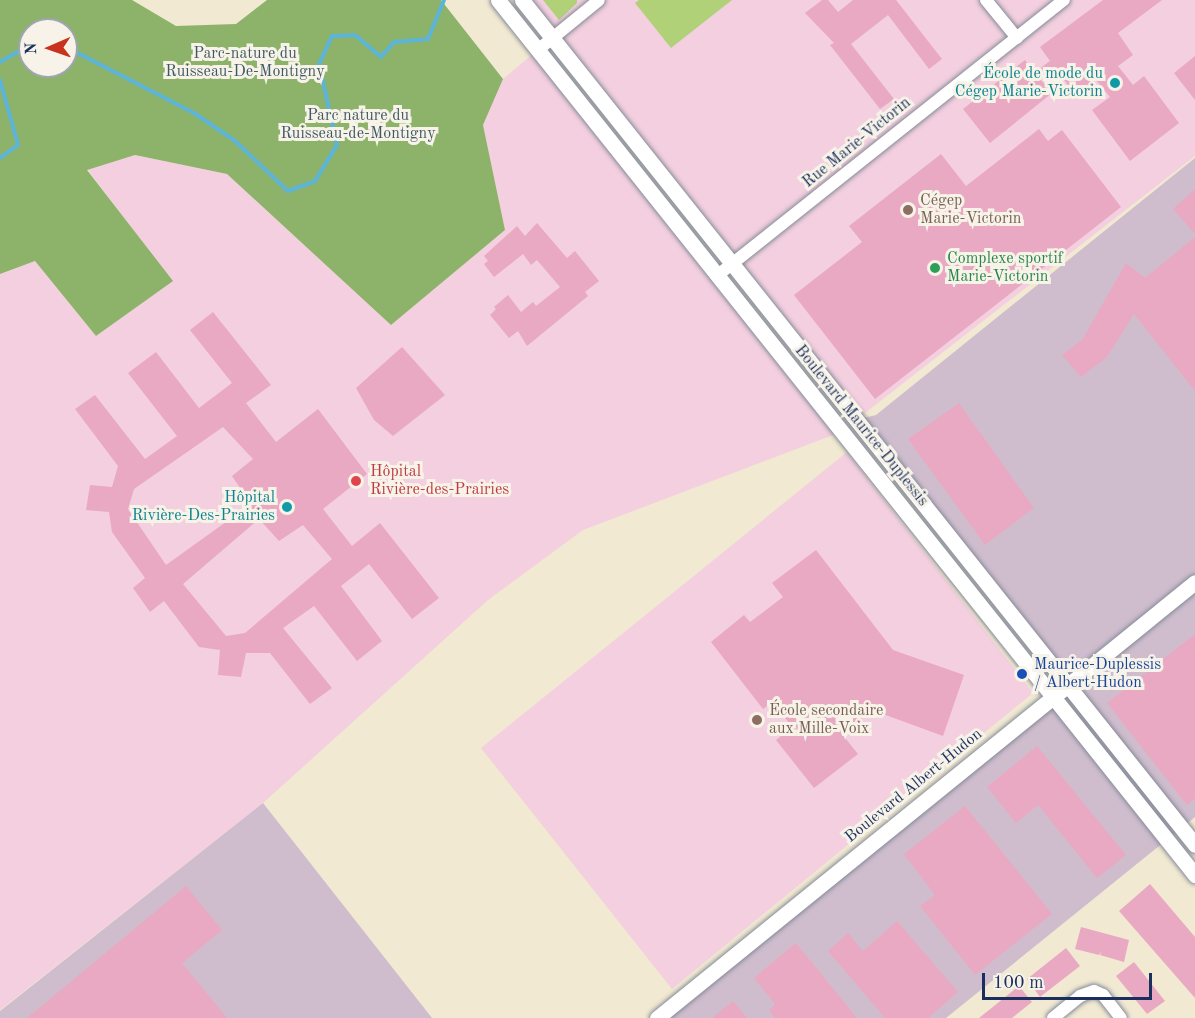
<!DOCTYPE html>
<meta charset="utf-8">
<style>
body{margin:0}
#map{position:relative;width:1195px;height:1018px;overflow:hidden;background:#f1e9d2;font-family:"Old Standard TT",serif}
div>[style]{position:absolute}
.built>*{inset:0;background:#f3cfdf}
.industrial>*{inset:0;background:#cfbdce}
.green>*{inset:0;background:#b1d179}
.forest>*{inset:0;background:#8cb369}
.stream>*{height:4px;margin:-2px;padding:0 2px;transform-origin:2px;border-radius:2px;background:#5cb5d9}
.building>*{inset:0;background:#e9a9c2}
.roads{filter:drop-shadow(0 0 2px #868c98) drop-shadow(0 0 2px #868c98)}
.minor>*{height:12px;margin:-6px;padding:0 6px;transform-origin:6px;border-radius:6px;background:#fff}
.tertiary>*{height:15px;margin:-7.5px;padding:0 7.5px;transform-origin:7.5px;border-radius:7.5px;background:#fff}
.dots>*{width:16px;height:16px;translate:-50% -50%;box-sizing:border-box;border:3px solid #f7f3e8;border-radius:50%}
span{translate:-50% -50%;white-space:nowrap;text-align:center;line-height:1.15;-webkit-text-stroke:6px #f7f3e8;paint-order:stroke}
.park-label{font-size:16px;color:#405865}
.culture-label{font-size:16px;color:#0d838f}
.right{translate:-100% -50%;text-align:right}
.street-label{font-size:16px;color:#1b2f5e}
.education-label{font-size:16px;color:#785e54}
.left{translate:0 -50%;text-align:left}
.leisure-label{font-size:16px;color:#27864d}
.health-label{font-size:16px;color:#be3a42}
.transit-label{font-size:16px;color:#164399}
.north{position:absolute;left:18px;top:18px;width:60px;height:60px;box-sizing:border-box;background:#f7f3e8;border:2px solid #9fa5b1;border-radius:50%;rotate:268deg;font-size:16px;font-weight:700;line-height:24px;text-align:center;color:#1b2f5e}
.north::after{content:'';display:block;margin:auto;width:21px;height:27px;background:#c8321e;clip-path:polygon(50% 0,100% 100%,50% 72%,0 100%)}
.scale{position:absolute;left:982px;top:973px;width:170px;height:27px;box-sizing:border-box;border:3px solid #1b2f5e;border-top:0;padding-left:8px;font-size:18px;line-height:21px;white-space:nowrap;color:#1b2f5e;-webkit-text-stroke:4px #f7f3e8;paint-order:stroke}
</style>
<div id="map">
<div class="built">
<i style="clip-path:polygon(526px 0,1195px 0,1195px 156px,856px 420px)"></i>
<i style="clip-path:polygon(539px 49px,841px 432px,583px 530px,488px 600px,263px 803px,0 1010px,0 274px,35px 261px,96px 336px,172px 281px,87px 169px,135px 155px,227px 174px,391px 325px,505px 230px,483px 125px,503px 79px)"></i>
<i style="clip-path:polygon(847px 452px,1033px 693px,672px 989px,481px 748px)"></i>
</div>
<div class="industrial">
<i style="clip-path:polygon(1195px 158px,1195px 817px,946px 1018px,658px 1018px,1068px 686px,856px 420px,876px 415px)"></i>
<i style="clip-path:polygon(263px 803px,432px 1018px,0 1018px,0 1011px)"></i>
</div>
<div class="green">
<i style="clip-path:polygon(543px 0,577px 0,577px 3px,559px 20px)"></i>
<i style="clip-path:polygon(639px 0,732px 0,671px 48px,635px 3px)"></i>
</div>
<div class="forest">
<i style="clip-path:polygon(evenodd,0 0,132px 0,176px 26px,236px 24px,267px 0,441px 0,503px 79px,483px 125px,505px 230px,391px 325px,227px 174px,135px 155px,87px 170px,173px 281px,96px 336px,35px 261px,0 274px,0 0,30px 30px,66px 30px,66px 66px,30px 66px,30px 30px)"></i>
</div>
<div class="stream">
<i style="left:66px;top:47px;width:144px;rotate:27.3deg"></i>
<i style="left:194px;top:113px;width:48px;rotate:34deg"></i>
<i style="left:234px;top:140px;width:74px;rotate:43.4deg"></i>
<i style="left:288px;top:191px;width:29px;rotate:-20deg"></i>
<i style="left:315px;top:181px;width:42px;rotate:-58.6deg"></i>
<i style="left:337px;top:145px;width:83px;rotate:-102.5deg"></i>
<i style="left:319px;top:64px;width:31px;rotate:-65deg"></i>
<i style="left:332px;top:36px;width:23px;rotate:-2deg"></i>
<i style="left:355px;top:35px;width:34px;rotate:40deg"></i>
<i style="left:381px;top:57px;width:20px;rotate:-49deg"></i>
<i style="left:394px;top:42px;width:34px;rotate:-5deg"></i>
<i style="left:428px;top:39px;width:42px;rotate:-67.7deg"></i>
<i style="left:0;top:62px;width:34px;rotate:-30deg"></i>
<i style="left:0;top:80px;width:67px;rotate:74.5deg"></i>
<i style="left:18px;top:145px;width:22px;rotate:144deg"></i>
</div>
<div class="building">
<i style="clip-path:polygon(822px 0,828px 0,838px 12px,853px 0,896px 0,942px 59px,929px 69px,888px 15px,851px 44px,894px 99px,880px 109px,830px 45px,834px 43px,805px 13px)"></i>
<i style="clip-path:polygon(1103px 0,1162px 0,1118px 33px,1133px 55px,1118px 66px,1133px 85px,1144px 76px,1179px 123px,1130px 161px,1092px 110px,1110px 97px,1096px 80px,1077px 97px,1055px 68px,1040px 79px,1052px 93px,990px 143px,963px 109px,1025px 60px,1035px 72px,1050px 61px,1040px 47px)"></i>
<i style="clip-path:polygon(1195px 56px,1195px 100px,1174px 73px)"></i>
<i style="clip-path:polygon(1039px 129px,1048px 141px,1062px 130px,1121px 207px,875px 399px,794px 295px,862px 242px,849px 226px,941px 154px,966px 186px)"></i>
<i style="clip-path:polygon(1195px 189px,1195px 234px,1173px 209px)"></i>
<i style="clip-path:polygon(537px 223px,567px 258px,575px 251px,599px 281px,585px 292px,588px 296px,527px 346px,518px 331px,509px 338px,490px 315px,496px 309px,494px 307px,508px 295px,521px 312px,533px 302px,536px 306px,560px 287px,537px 260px,531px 265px,523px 254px,494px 277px,484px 264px,488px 261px,484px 256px,517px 226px,525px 236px)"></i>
<i style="clip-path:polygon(1195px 237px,1195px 391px,1134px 314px,1107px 357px,1081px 377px,1062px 355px,1082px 340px,1126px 263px,1145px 278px)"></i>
<i style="clip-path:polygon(evenodd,213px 312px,271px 385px,246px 403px,276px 442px,318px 409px,367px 474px,323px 509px,352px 546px,380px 523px,439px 598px,412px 619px,369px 564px,341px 586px,382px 641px,357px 661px,314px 606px,283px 628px,332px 688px,310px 704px,270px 653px,246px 653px,241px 677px,218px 675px,220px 650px,199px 647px,164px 601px,150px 612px,133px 588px,145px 578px,112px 532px,109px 512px,86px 510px,90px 485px,112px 487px,118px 466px,75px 409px,95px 395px,145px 459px,177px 436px,128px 373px,156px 352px,199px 408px,232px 383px,190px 330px,213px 312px,223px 427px,253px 459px,232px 476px,251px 504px,166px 565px,128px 509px,134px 489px,223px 427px,213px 312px,259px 519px,279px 541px,303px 525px,332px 559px,245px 633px,226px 636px,183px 584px,259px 519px)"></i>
<i style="clip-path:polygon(402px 347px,445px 395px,393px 436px,374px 420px,356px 388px)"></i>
<i style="clip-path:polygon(959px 403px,1034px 508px,985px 545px,908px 439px)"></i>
<i style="clip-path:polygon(816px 550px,893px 650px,964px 675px,943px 736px,872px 710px,842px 734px,858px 754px,814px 788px,776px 740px,792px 727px,773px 702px,763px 709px,711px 642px,744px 615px,750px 622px,783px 597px,772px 583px)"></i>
<i style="clip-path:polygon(1195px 634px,1195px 798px,1187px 805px,1107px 703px)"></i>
<i style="clip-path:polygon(1037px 746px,1126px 855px,1097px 878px,1038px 805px,1016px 823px,987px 787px)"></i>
<i style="clip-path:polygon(965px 806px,1052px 914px,975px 975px,920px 906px,935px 895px,904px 854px)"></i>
<i style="clip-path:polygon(1150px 884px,1195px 937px,1195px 998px,1119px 911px)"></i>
<i style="clip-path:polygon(186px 886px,222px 930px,182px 963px,227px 1018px,27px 1018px)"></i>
<i style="clip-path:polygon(897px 921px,958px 992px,928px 1018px,885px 1018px,828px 951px,848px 933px,863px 951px)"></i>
<i style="clip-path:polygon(1081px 927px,1129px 940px,1124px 962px,1100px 955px,1101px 951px,1099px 955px,1075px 949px)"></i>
<i style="clip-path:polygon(796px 943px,857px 1018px,775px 1018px,769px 1010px,775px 1004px,754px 978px)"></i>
<i style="clip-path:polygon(1066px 948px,1080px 966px,1040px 997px,1027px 979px)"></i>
<i style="clip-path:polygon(1134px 962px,1165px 1001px,1147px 1014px,1116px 976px)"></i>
<i style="clip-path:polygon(1019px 986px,1032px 1002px,1012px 1018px,979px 1018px)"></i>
<i style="clip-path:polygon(733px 1001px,747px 1018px,712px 1018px)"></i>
</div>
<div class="roads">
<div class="minor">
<i style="left:986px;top:0;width:49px;rotate:50.8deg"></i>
<i style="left:539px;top:49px;width:77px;rotate:-39.2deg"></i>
<i style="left:718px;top:275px;width:442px;rotate:-38.5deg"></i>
<i style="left:1053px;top:1018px;width:35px;rotate:-39deg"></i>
<i style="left:1080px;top:996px;width:15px;rotate:-20deg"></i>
<i style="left:1094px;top:991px;width:10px;rotate:24deg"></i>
<i style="left:1103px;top:995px;width:29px;rotate:52deg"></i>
</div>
<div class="tertiary">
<i style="left:498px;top:0;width:1119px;rotate:51.46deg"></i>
<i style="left:522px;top:0;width:1080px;rotate:51.46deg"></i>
<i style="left:657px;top:1018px;width:692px;rotate:-39.02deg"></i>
</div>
</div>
<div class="dots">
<i style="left:1115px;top:83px;background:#0f9aa8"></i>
<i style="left:908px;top:210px;background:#8d6e63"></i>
<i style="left:935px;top:268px;background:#2e9e5b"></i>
<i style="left:356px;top:481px;background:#e0444e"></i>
<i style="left:287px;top:507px;background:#0f9aa8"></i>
<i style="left:1022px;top:674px;background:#1a4fb4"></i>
<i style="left:757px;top:720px;background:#8d6e63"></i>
</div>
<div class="park-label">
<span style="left:245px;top:63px">Parc-nature du<br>Ruisseau-De-Montigny</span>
<span style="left:358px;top:125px">Parc nature du<br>Ruisseau-de-Montigny</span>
</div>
<div class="culture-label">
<span class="right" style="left:1103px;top:83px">École de mode du<br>Cégep Marie-Victorin</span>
<span class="right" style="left:275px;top:507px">Hôpital<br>Rivière-Des-Prairies</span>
</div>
<div class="street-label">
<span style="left:857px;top:143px;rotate:-39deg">Rue Marie-Victorin</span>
<span style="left:861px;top:426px;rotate:51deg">Boulevard Maurice-Duplessis</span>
<span style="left:914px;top:786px;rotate:-39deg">Boulevard Albert-Hudon</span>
</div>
<div class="education-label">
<span class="left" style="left:920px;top:210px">Cégep<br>Marie-Victorin</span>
<span class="left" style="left:769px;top:720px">École secondaire<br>aux Mille-Voix</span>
</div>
<div class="leisure-label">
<span class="left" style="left:947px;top:268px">Complexe sportif<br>Marie-Victorin</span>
</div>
<div class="health-label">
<span class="left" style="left:370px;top:481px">Hôpital<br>Rivière-des-Prairies</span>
</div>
<div class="transit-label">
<span class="left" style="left:1034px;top:674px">Maurice-Duplessis<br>/ Albert-Hudon</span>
</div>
<div class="north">N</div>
<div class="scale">100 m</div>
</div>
